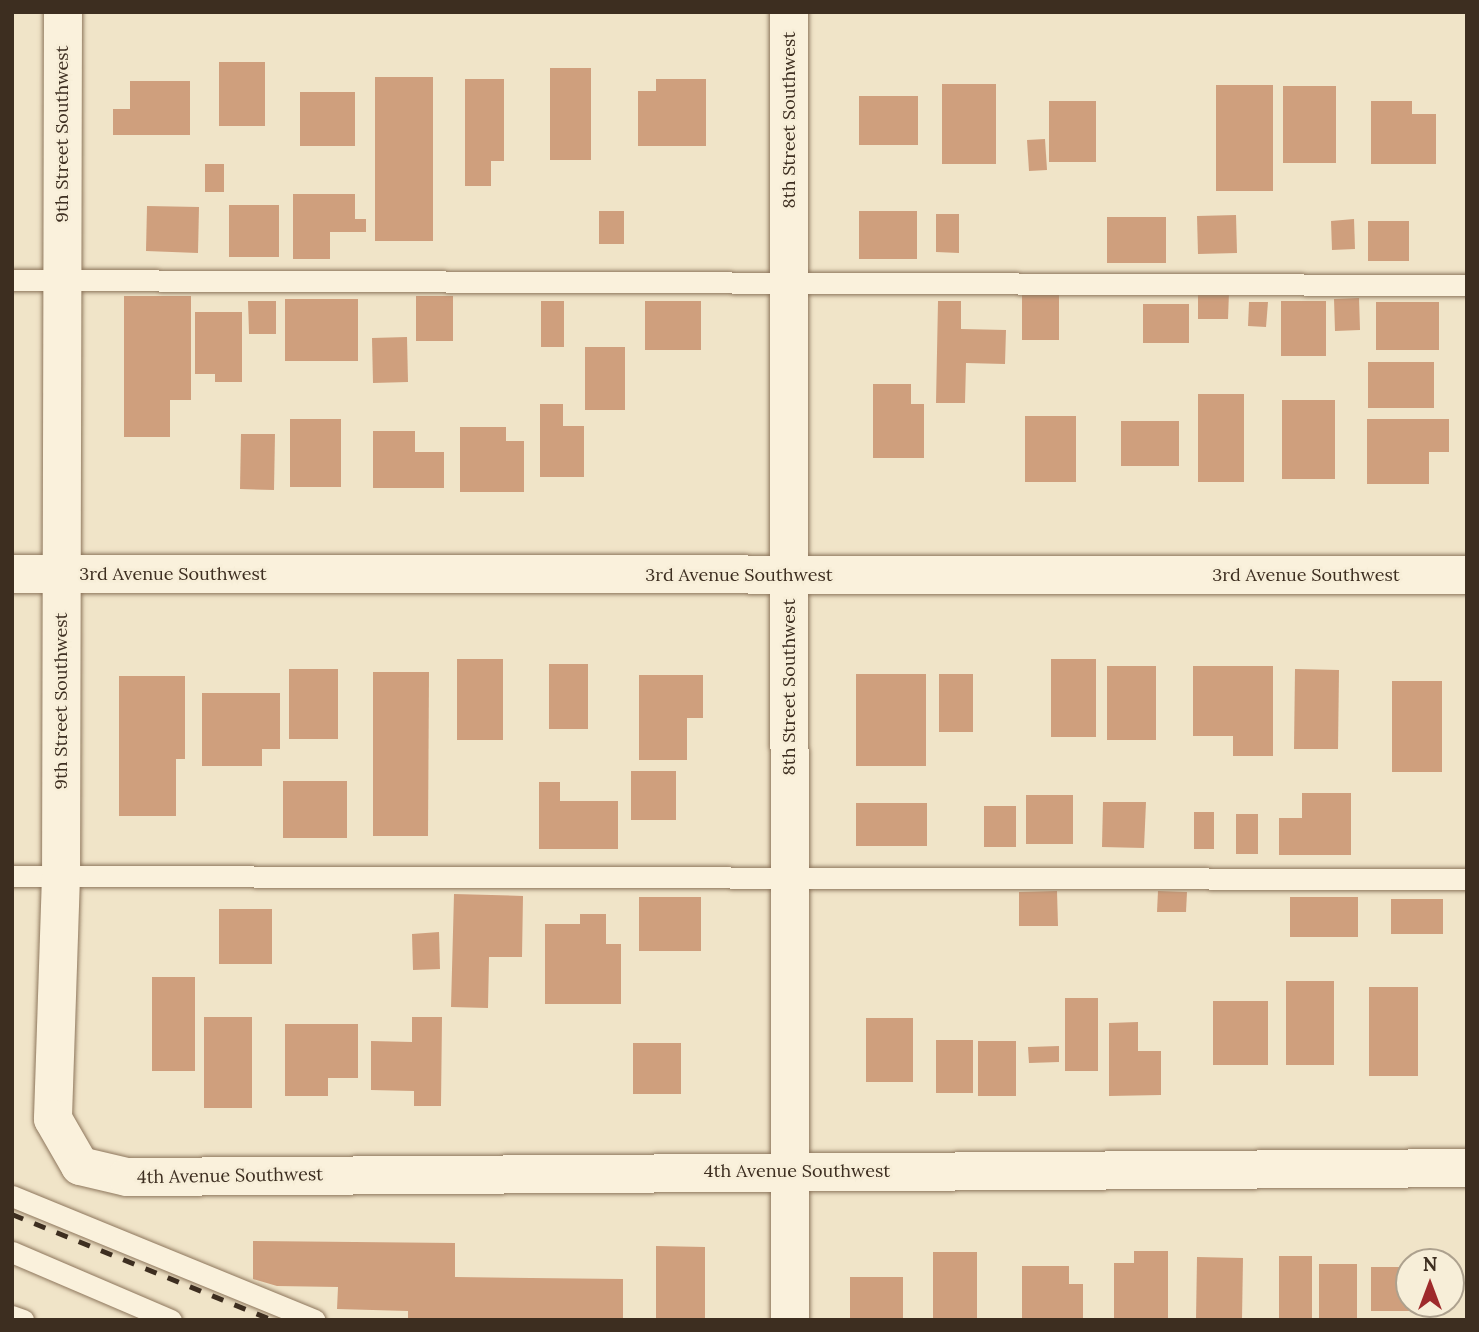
<!DOCTYPE html>
<style>
body{margin:0}
#map{position:relative;width:1479px;height:1332px;overflow:hidden;background:#f0e4c8;font-family:Lora,serif}
div>[style]{position:absolute}
.building>*{inset:0;background:#cf9f7d}
.roads{filter:drop-shadow(0 0 2px #8d765c) drop-shadow(0 0 2px #8d765c)}
.lane>*{height:21px;margin:-10.5px;padding:0 10.5px;transform-origin:10.5px;border-radius:10.5px;background:#faf1dc}
.street>*{height:38px;margin:-19px;padding:0 19px;transform-origin:19px;border-radius:19px;background:#faf1dc}
.rail>*{height:5px;margin-top:-2.5px;transform-origin:0;background:repeating-linear-gradient(90deg,#3d2e20 0 12px,transparent 0 24px)}
span{translate:-50% -50%;white-space:nowrap;text-align:center;line-height:1.15;-webkit-text-stroke:5px #f7eed8;paint-order:stroke}
.street-label{font-size:18px;color:#3d2e20}
.frame{position:absolute;inset:0;border:14px solid #3d2e20;pointer-events:none}
.north{position:absolute;left:1395px;top:1248px;width:70px;height:70px;box-sizing:border-box;background:#f7eed8;border:2px solid #ada18e;border-radius:50%;rotate:0deg;font-size:19px;font-weight:700;line-height:28px;text-align:center;color:#3d2e20}
.north::after{content:'';display:block;margin:auto;width:24px;height:32px;background:#9e2a2b;clip-path:polygon(50% 0,100% 100%,50% 72%,0 100%)}
</style>
<div id="map">
<div class="building">
<i style="clip-path:polygon(219px 62px,265px 62px,265px 126px,219px 126px)"></i>
<i style="clip-path:polygon(550px 68px,591px 68px,591px 160px,550px 160px)"></i>
<i style="clip-path:polygon(375px 77px,433px 77px,433px 241px,375px 241px)"></i>
<i style="clip-path:polygon(465px 79px,504px 79px,504px 161px,491px 161px,491px 186px,465px 186px)"></i>
<i style="clip-path:polygon(656px 79px,706px 79px,706px 146px,638px 146px,638px 91px,656px 91px)"></i>
<i style="clip-path:polygon(130px 81px,190px 81px,190px 135px,113px 135px,113px 109px,130px 109px)"></i>
<i style="clip-path:polygon(942px 84px,996px 84px,996px 164px,942px 164px)"></i>
<i style="clip-path:polygon(1216px 85px,1273px 85px,1273px 191px,1216px 191px)"></i>
<i style="clip-path:polygon(1283px 86px,1336px 86px,1336px 163px,1283px 163px)"></i>
<i style="clip-path:polygon(300px 92px,355px 92px,355px 146px,300px 146px)"></i>
<i style="clip-path:polygon(859px 96px,918px 96px,918px 145px,859px 145px)"></i>
<i style="clip-path:polygon(1049px 101px,1096px 101px,1096px 162px,1049px 162px)"></i>
<i style="clip-path:polygon(1371px 101px,1412px 101px,1412px 114px,1436px 114px,1436px 164px,1371px 164px)"></i>
<i style="clip-path:polygon(1045px 139px,1047px 170px,1029px 171px,1027px 140px)"></i>
<i style="clip-path:polygon(205px 164px,224px 164px,224px 192px,205px 192px)"></i>
<i style="clip-path:polygon(293px 194px,355px 194px,355px 219px,366px 219px,366px 232px,330px 232px,330px 259px,293px 259px)"></i>
<i style="clip-path:polygon(229px 205px,279px 205px,279px 257px,229px 257px)"></i>
<i style="clip-path:polygon(147px 206px,199px 207px,198px 253px,146px 251px)"></i>
<i style="clip-path:polygon(599px 211px,624px 211px,624px 244px,599px 244px)"></i>
<i style="clip-path:polygon(859px 211px,917px 211px,917px 259px,859px 259px)"></i>
<i style="clip-path:polygon(936px 214px,959px 214px,959px 253px,936px 252px)"></i>
<i style="clip-path:polygon(1236px 215px,1237px 253px,1198px 254px,1197px 216px)"></i>
<i style="clip-path:polygon(1107px 217px,1166px 217px,1166px 263px,1107px 263px)"></i>
<i style="clip-path:polygon(1354px 219px,1355px 249px,1332px 250px,1331px 221px)"></i>
<i style="clip-path:polygon(1368px 221px,1409px 221px,1409px 261px,1368px 261px)"></i>
<i style="clip-path:polygon(1198px 291px,1229px 292px,1228px 319px,1198px 319px)"></i>
<i style="clip-path:polygon(1022px 295px,1059px 295px,1059px 340px,1022px 340px)"></i>
<i style="clip-path:polygon(124px 296px,191px 296px,191px 400px,170px 400px,170px 437px,124px 437px)"></i>
<i style="clip-path:polygon(416px 296px,453px 296px,453px 341px,416px 341px)"></i>
<i style="clip-path:polygon(1359px 298px,1360px 330px,1335px 331px,1334px 299px)"></i>
<i style="clip-path:polygon(285px 299px,358px 299px,358px 361px,285px 361px)"></i>
<i style="clip-path:polygon(248px 301px,276px 301px,276px 334px,249px 334px)"></i>
<i style="clip-path:polygon(541px 301px,564px 301px,564px 347px,541px 347px)"></i>
<i style="clip-path:polygon(645px 301px,701px 301px,701px 350px,645px 350px)"></i>
<i style="clip-path:polygon(938px 301px,961px 301px,961px 329px,1006px 330px,1005px 364px,966px 363px,965px 403px,936px 403px)"></i>
<i style="clip-path:polygon(1281px 301px,1326px 301px,1326px 356px,1281px 356px)"></i>
<i style="clip-path:polygon(1249px 302px,1268px 302px,1266px 327px,1248px 326px)"></i>
<i style="clip-path:polygon(1376px 302px,1439px 302px,1439px 350px,1376px 350px)"></i>
<i style="clip-path:polygon(1143px 304px,1189px 304px,1189px 343px,1143px 343px)"></i>
<i style="clip-path:polygon(195px 312px,242px 312px,242px 382px,215px 382px,215px 374px,195px 374px)"></i>
<i style="clip-path:polygon(407px 337px,408px 382px,373px 383px,372px 338px)"></i>
<i style="clip-path:polygon(585px 347px,625px 347px,625px 410px,585px 410px)"></i>
<i style="clip-path:polygon(1368px 362px,1434px 362px,1434px 408px,1368px 408px)"></i>
<i style="clip-path:polygon(873px 384px,911px 384px,911px 404px,924px 404px,924px 458px,873px 458px)"></i>
<i style="clip-path:polygon(1198px 394px,1244px 394px,1244px 482px,1198px 482px)"></i>
<i style="clip-path:polygon(1282px 400px,1335px 400px,1335px 479px,1282px 479px)"></i>
<i style="clip-path:polygon(540px 404px,563px 404px,563px 426px,584px 426px,584px 477px,540px 477px)"></i>
<i style="clip-path:polygon(1025px 416px,1076px 416px,1076px 482px,1025px 482px)"></i>
<i style="clip-path:polygon(290px 419px,341px 419px,341px 487px,290px 487px)"></i>
<i style="clip-path:polygon(1367px 419px,1449px 419px,1449px 452px,1429px 452px,1429px 484px,1367px 484px)"></i>
<i style="clip-path:polygon(1121px 421px,1179px 421px,1179px 466px,1121px 466px)"></i>
<i style="clip-path:polygon(460px 427px,506px 427px,506px 441px,524px 441px,524px 492px,460px 492px)"></i>
<i style="clip-path:polygon(373px 431px,415px 431px,415px 452px,444px 452px,444px 488px,373px 488px)"></i>
<i style="clip-path:polygon(241px 434px,275px 434px,274px 490px,240px 489px)"></i>
<i style="clip-path:polygon(457px 659px,503px 659px,503px 740px,457px 740px)"></i>
<i style="clip-path:polygon(1051px 659px,1096px 659px,1096px 737px,1051px 737px)"></i>
<i style="clip-path:polygon(549px 664px,588px 664px,588px 729px,549px 729px)"></i>
<i style="clip-path:polygon(1107px 666px,1156px 666px,1156px 740px,1107px 740px)"></i>
<i style="clip-path:polygon(1193px 666px,1273px 666px,1273px 756px,1233px 756px,1233px 736px,1193px 736px)"></i>
<i style="clip-path:polygon(289px 669px,338px 669px,338px 739px,289px 739px)"></i>
<i style="clip-path:polygon(1295px 669px,1339px 670px,1338px 749px,1294px 749px)"></i>
<i style="clip-path:polygon(373px 672px,429px 672px,428px 836px,373px 836px)"></i>
<i style="clip-path:polygon(856px 674px,926px 674px,926px 766px,856px 766px)"></i>
<i style="clip-path:polygon(939px 674px,973px 674px,973px 732px,939px 732px)"></i>
<i style="clip-path:polygon(639px 675px,703px 675px,703px 718px,687px 718px,687px 760px,639px 760px)"></i>
<i style="clip-path:polygon(119px 676px,185px 676px,185px 759px,176px 759px,176px 816px,119px 816px)"></i>
<i style="clip-path:polygon(1392px 681px,1442px 681px,1442px 772px,1392px 772px)"></i>
<i style="clip-path:polygon(202px 693px,280px 693px,280px 749px,262px 749px,262px 766px,202px 766px)"></i>
<i style="clip-path:polygon(631px 771px,676px 771px,676px 820px,631px 820px)"></i>
<i style="clip-path:polygon(283px 781px,347px 781px,347px 838px,283px 838px)"></i>
<i style="clip-path:polygon(539px 782px,560px 782px,560px 801px,618px 801px,618px 849px,539px 849px)"></i>
<i style="clip-path:polygon(1302px 793px,1351px 793px,1351px 855px,1279px 855px,1279px 818px,1302px 818px)"></i>
<i style="clip-path:polygon(1026px 795px,1073px 795px,1073px 844px,1026px 844px)"></i>
<i style="clip-path:polygon(1103px 802px,1146px 802px,1144px 848px,1102px 847px)"></i>
<i style="clip-path:polygon(856px 803px,927px 803px,927px 846px,856px 846px)"></i>
<i style="clip-path:polygon(984px 806px,1016px 806px,1016px 847px,984px 847px)"></i>
<i style="clip-path:polygon(1194px 812px,1214px 812px,1214px 849px,1194px 849px)"></i>
<i style="clip-path:polygon(1236px 814px,1258px 814px,1258px 854px,1236px 854px)"></i>
<i style="clip-path:polygon(1057px 891px,1058px 926px,1019px 926px,1019px 892px)"></i>
<i style="clip-path:polygon(1158px 891px,1187px 892px,1186px 912px,1157px 912px)"></i>
<i style="clip-path:polygon(454px 894px,523px 896px,522px 957px,489px 957px,488px 1008px,451px 1007px)"></i>
<i style="clip-path:polygon(639px 897px,701px 897px,701px 951px,639px 951px)"></i>
<i style="clip-path:polygon(1290px 897px,1358px 897px,1358px 937px,1290px 937px)"></i>
<i style="clip-path:polygon(1391px 899px,1443px 899px,1443px 934px,1391px 934px)"></i>
<i style="clip-path:polygon(219px 909px,272px 909px,272px 964px,219px 964px)"></i>
<i style="clip-path:polygon(580px 914px,606px 914px,606px 944px,621px 944px,621px 1004px,545px 1004px,545px 924px,580px 924px)"></i>
<i style="clip-path:polygon(439px 932px,440px 969px,413px 970px,412px 934px)"></i>
<i style="clip-path:polygon(152px 977px,195px 977px,195px 1071px,152px 1071px)"></i>
<i style="clip-path:polygon(1286px 981px,1334px 981px,1334px 1065px,1286px 1065px)"></i>
<i style="clip-path:polygon(1369px 987px,1418px 987px,1418px 1076px,1369px 1076px)"></i>
<i style="clip-path:polygon(1065px 998px,1098px 998px,1098px 1071px,1065px 1071px)"></i>
<i style="clip-path:polygon(1213px 1001px,1268px 1001px,1268px 1065px,1213px 1065px)"></i>
<i style="clip-path:polygon(204px 1017px,252px 1017px,252px 1108px,204px 1108px)"></i>
<i style="clip-path:polygon(412px 1017px,442px 1017px,441px 1106px,414px 1106px,414px 1091px,371px 1090px,371px 1041px,412px 1042px)"></i>
<i style="clip-path:polygon(866px 1018px,913px 1018px,913px 1082px,866px 1082px)"></i>
<i style="clip-path:polygon(1138px 1022px,1138px 1051px,1161px 1051px,1161px 1095px,1109px 1096px,1109px 1023px)"></i>
<i style="clip-path:polygon(285px 1024px,358px 1024px,358px 1078px,328px 1078px,328px 1096px,285px 1096px)"></i>
<i style="clip-path:polygon(936px 1040px,973px 1040px,973px 1093px,936px 1093px)"></i>
<i style="clip-path:polygon(978px 1041px,1016px 1041px,1016px 1096px,978px 1096px)"></i>
<i style="clip-path:polygon(633px 1043px,681px 1043px,681px 1094px,633px 1094px)"></i>
<i style="clip-path:polygon(1059px 1046px,1059px 1062px,1029px 1063px,1028px 1047px)"></i>
<i style="clip-path:polygon(253px 1241px,455px 1243px,455px 1277px,623px 1279px,623px 1320px,408px 1320px,408px 1311px,337px 1309px,338px 1287px,277px 1286px,253px 1279px)"></i>
<i style="clip-path:polygon(656px 1246px,705px 1247px,705px 1320px,656px 1320px)"></i>
<i style="clip-path:polygon(1134px 1251px,1168px 1251px,1168px 1320px,1114px 1320px,1114px 1263px,1134px 1263px)"></i>
<i style="clip-path:polygon(933px 1252px,977px 1252px,977px 1320px,933px 1320px)"></i>
<i style="clip-path:polygon(1279px 1256px,1312px 1256px,1312px 1320px,1279px 1320px)"></i>
<i style="clip-path:polygon(1197px 1257px,1243px 1258px,1242px 1320px,1196px 1320px)"></i>
<i style="clip-path:polygon(1319px 1264px,1357px 1264px,1357px 1320px,1319px 1320px)"></i>
<i style="clip-path:polygon(1022px 1266px,1069px 1266px,1069px 1284px,1083px 1284px,1083px 1320px,1022px 1320px)"></i>
<i style="clip-path:polygon(1371px 1267px,1409px 1267px,1409px 1304px,1442px 1304px,1442px 1311px,1371px 1311px)"></i>
<i style="clip-path:polygon(850px 1277px,903px 1277px,903px 1320px,850px 1320px)"></i>
</div>
<div class="roads">
<div class="lane">
<i style="left:12px;top:280px;width:1455px;rotate:0.2deg"></i>
<i style="left:12px;top:876px;width:1455px;rotate:0.12deg"></i>
<i style="left:12px;top:1196px;width:327px;rotate:22.3deg"></i>
<i style="left:12px;top:1252px;width:173px;rotate:23.2deg"></i>
<i style="left:12px;top:1316px;width:12px;rotate:20deg"></i>
</div>
<div class="street">
<i style="left:63px;top:12px;width:864px;rotate:90.13deg"></i>
<i style="left:61px;top:876px;width:243px;rotate:91.9deg"></i>
<i style="left:53px;top:1119px;width:54px;rotate:60.1deg"></i>
<i style="left:80px;top:1166px;width:48px;rotate:13.2deg"></i>
<i style="left:127px;top:1177px;width:1340px;rotate:-0.38deg"></i>
<i style="left:789px;top:12px;width:1308px;rotate:89.96deg"></i>
<i style="left:12px;top:574px;width:1455px;rotate:0.04deg"></i>
</div>
</div>
<div class="rail">
<i style="left:12px;top:1214px;width:282px;rotate:22.1deg"></i>
</div>
<div class="street-label">
<span style="left:789px;top:120px;rotate:-90deg">8th Street Southwest</span>
<span style="left:62px;top:134px;rotate:-90deg">9th Street Southwest</span>
<span style="left:173px;top:574px">3rd Avenue Southwest</span>
<span style="left:739px;top:575px">3rd Avenue Southwest</span>
<span style="left:1306px;top:575px">3rd Avenue Southwest</span>
<span style="left:789px;top:687px;rotate:-90deg">8th Street Southwest</span>
<span style="left:61px;top:701px;rotate:-90deg">9th Street Southwest</span>
<span style="left:797px;top:1171px">4th Avenue Southwest</span>
<span style="left:230px;top:1176px;rotate:-1deg">4th Avenue Southwest</span>
</div>
<div class="frame"></div>
<div class="north">N</div>
</div>
